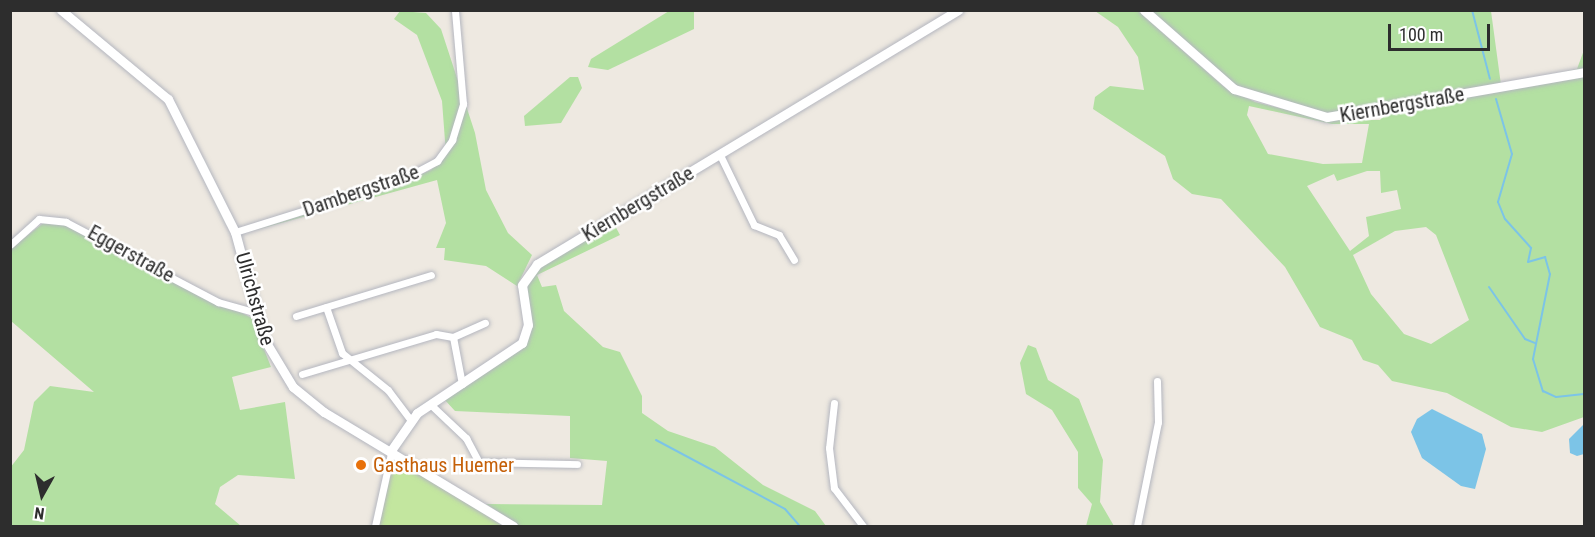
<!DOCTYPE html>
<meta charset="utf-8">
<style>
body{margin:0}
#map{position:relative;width:1595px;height:537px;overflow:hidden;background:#eee9e1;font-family:"Roboto Condensed",sans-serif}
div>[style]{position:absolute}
.green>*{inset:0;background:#b3e0a2}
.pitch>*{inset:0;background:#c3e69f}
.water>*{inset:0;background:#7cc4e7}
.stream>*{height:2px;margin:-1px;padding:0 1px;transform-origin:1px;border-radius:1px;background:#7cc4e7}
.roads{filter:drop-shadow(0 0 2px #b4b6bf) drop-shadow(0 0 2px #b4b6bf)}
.street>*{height:7px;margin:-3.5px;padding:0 3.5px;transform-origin:3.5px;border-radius:3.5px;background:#fff}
.secondary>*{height:9px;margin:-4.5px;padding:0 4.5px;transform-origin:4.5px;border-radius:4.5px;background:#fff}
.dots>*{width:16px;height:16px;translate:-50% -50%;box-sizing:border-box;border:3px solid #fff;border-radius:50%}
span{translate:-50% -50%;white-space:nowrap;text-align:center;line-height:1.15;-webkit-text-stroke:5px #fff;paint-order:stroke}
.street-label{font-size:20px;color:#2d2d2d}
.food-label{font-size:20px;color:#c56008}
.left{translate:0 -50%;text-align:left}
.frame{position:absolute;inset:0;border:12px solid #2d2d2d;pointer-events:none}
.north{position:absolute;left:12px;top:465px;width:60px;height:60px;-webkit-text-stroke:4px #fff;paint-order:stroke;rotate:188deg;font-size:16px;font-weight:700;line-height:24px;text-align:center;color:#2d2d2d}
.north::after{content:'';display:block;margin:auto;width:21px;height:27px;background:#2d2d2d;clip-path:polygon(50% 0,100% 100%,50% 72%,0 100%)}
.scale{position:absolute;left:1388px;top:24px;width:102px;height:27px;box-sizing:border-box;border:3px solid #2d2d2d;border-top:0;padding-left:8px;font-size:18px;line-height:21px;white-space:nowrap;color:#2d2d2d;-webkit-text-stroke:4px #fff;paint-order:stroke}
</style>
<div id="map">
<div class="green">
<i style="clip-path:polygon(400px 11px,426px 13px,441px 29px,475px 133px,486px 190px,508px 233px,532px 255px,517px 286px,486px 266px,444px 260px,445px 248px,436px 248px,446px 223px,437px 180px,256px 230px,398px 184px,431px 170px,446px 154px,442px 101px,417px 35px,394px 19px)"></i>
<i style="clip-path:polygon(669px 11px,694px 11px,694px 29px,608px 70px,588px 67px,591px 59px)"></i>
<i style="clip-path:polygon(evenodd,1095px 11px,1138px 11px,1223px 86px,1255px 102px,1329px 120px,1380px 120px,1386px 113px,1485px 93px,1355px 114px,1312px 112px,1225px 81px,1147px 11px,1491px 11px,1501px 85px,1577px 69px,1584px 50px,1584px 417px,1542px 432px,1511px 427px,1447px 393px,1392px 381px,1378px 365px,1363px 360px,1352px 340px,1320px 327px,1285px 267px,1221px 199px,1192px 194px,1173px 179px,1165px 156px,1093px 109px,1095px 97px,1110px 86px,1144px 90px,1138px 57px,1118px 27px,1095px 11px,1249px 106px,1332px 124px,1369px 124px,1362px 163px,1323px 164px,1268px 154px,1247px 115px,1249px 106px,1095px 11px,1367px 171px,1380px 171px,1381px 193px,1397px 190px,1401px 209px,1366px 217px,1369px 236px,1350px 251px,1307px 186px,1334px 174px,1337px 181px,1367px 171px,1095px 11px,1426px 227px,1436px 235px,1469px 320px,1431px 344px,1404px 334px,1371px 294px,1353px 255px,1395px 231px,1426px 227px)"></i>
<i style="clip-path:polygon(570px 77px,578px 77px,582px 88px,561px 123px,525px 126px,524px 116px)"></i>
<i style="clip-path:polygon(46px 221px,69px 226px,252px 318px,271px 367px,232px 377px,240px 410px,285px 402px,295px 479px,238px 475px,220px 487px,215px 504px,241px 526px,11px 526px,10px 468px,24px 450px,34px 402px,50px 386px,94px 392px,11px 321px,11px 248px)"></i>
<i style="clip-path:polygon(613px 222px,620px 235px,537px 275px,542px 287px,556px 285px,564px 311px,603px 347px,620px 352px,642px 396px,642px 413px,668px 431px,715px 447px,763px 485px,815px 511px,826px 526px,520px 526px,486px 504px,602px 505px,607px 461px,570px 458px,570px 416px,455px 411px,444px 399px,526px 342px,525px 289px,535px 271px)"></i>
<i style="clip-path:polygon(1028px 345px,1036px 348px,1048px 380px,1079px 399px,1103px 460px,1100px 502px,1114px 526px,1086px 526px,1092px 504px,1078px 488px,1078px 452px,1052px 410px,1026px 394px,1020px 363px)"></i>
</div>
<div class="pitch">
<i style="clip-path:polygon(394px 459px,447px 488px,503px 526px,379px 526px)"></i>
</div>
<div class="water">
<i style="clip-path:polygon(1432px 409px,1482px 434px,1486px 449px,1475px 489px,1461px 486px,1422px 458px,1411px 432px,1417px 419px)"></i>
<i style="clip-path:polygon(1584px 424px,1584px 454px,1577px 456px,1570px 453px,1569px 439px)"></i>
</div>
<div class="stream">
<i style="left:1472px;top:10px;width:71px;rotate:75.4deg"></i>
<i style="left:1496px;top:99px;width:57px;rotate:73.8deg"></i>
<i style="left:1512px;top:154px;width:50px;rotate:106.3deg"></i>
<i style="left:1498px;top:202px;width:18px;rotate:68deg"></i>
<i style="left:1505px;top:219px;width:39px;rotate:48deg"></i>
<i style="left:1531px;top:248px;width:14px;rotate:102deg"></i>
<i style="left:1528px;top:262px;width:18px;rotate:-16deg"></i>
<i style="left:1545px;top:257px;width:18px;rotate:74deg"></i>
<i style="left:1550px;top:274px;width:87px;rotate:101.3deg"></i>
<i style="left:1533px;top:359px;width:34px;rotate:73deg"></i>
<i style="left:1543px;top:391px;width:14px;rotate:25deg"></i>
<i style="left:1556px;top:397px;width:28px;rotate:-6deg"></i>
<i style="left:1489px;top:287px;width:63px;rotate:55.3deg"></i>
<i style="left:1525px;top:339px;width:11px;rotate:22deg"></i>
<i style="left:656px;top:440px;width:146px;rotate:28.1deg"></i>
<i style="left:785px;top:509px;width:23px;rotate:49deg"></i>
</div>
<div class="roads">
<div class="street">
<i style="left:720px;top:155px;width:78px;rotate:64.1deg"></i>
<i style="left:754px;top:225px;width:27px;rotate:22deg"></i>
<i style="left:779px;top:235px;width:29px;rotate:59deg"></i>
<i style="left:235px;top:232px;width:174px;rotate:-17.4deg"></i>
<i style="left:401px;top:180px;width:41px;rotate:-27.8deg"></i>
<i style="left:437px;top:161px;width:26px;rotate:-54deg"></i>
<i style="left:452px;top:140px;width:38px;rotate:-73deg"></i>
<i style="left:463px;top:104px;width:94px;rotate:-94.9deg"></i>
<i style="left:10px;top:245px;width:39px;rotate:-42deg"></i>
<i style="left:39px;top:219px;width:27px;rotate:6deg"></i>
<i style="left:66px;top:222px;width:172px;rotate:27.8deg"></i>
<i style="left:218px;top:302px;width:41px;rotate:15.8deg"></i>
<i style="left:326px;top:307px;width:49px;rotate:70.8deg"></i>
<i style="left:342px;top:353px;width:59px;rotate:38.8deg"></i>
<i style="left:388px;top:390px;width:36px;rotate:53deg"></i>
<i style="left:296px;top:316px;width:141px;rotate:-16.9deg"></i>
<i style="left:453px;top:337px;width:35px;rotate:-24deg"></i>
<i style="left:302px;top:374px;width:140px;rotate:-16.6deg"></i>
<i style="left:436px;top:334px;width:17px;rotate:10deg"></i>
<i style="left:453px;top:337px;width:48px;rotate:79.2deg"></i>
<i style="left:834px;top:403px;width:45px;rotate:96.3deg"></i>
<i style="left:829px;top:448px;width:40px;rotate:82.9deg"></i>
<i style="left:834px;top:488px;width:48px;rotate:52.7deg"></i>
<i style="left:430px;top:404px;width:50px;rotate:43.4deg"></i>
<i style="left:466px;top:438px;width:27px;rotate:62deg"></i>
<i style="left:479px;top:462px;width:98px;rotate:1.2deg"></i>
<i style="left:375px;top:526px;width:79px;rotate:-77.6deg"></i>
<i style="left:1137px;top:526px;width:106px;rotate:-78.6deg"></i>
<i style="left:1158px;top:422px;width:41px;rotate:-91.4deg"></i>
</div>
<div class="secondary">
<i style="left:61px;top:10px;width:139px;rotate:39.8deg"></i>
<i style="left:168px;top:99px;width:149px;rotate:63.3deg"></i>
<i style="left:235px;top:232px;width:111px;rotate:74.8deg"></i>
<i style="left:264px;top:339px;width:56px;rotate:58.9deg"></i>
<i style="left:293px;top:387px;width:40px;rotate:39deg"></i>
<i style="left:324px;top:412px;width:221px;rotate:31.1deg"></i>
<i style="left:1144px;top:10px;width:120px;rotate:41.3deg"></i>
<i style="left:1234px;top:89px;width:97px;rotate:16.8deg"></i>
<i style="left:1327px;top:117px;width:261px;rotate:-9.9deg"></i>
<i style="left:392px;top:449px;width:44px;rotate:-55.2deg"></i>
<i style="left:417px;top:413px;width:126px;rotate:-33.7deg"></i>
<i style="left:522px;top:343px;width:19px;rotate:-72deg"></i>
<i style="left:528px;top:325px;width:40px;rotate:-98.5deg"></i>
<i style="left:522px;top:285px;width:26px;rotate:-54deg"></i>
<i style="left:537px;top:264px;width:492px;rotate:-31.1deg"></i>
</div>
</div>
<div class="dots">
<i style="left:361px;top:465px;background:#e8710a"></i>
</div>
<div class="street-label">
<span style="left:1402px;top:105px;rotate:-10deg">Kiernbergstraße</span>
<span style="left:361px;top:191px;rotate:-19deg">Dambergstraße</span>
<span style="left:638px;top:204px;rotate:-31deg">Kiernbergstraße</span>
<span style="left:131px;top:254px;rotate:29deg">Eggerstraße</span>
<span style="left:255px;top:299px;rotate:74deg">Ulrichstraße</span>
</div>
<div class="food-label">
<span class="left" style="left:373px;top:465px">Gasthaus Huemer</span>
</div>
<div class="frame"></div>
<div class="north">N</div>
<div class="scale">100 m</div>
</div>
